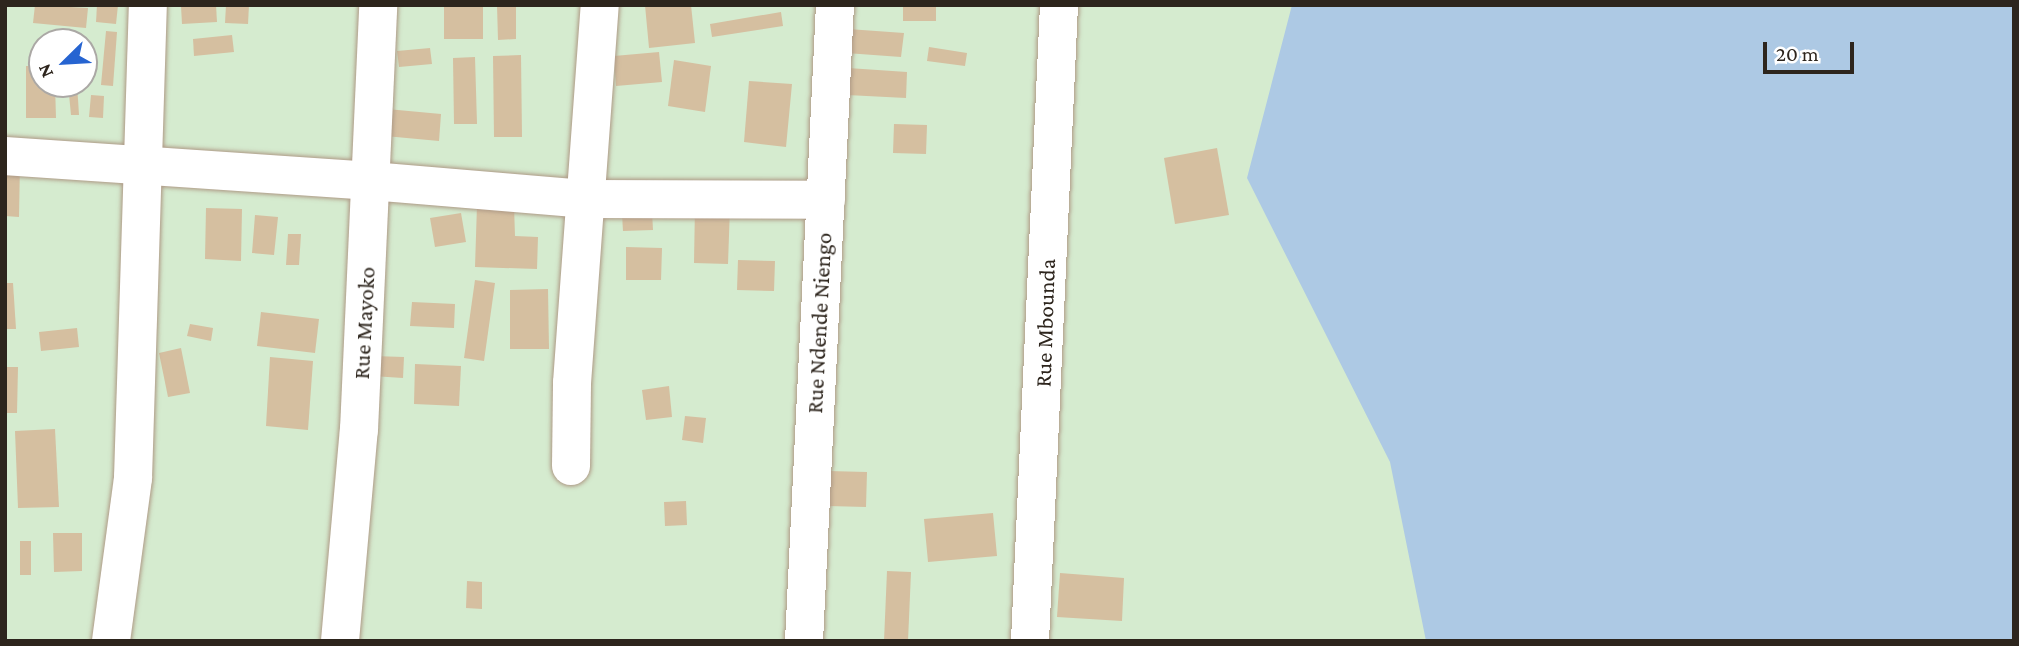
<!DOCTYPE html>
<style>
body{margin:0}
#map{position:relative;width:2019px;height:646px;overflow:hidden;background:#fef1e4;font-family:"Crimson Pro",serif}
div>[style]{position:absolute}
.green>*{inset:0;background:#d5ebcf}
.water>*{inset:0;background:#adc9e4}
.building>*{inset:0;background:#d5bfa0}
.roads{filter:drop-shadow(0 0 2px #ae9a86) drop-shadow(0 0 2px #ae9a86)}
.minor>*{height:38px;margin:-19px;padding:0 19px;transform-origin:19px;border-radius:19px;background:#fff}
span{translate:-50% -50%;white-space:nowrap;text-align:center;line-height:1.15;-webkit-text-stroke:5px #fff;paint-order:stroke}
.street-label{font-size:23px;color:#2d251d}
.frame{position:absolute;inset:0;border:7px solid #2d251d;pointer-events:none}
.north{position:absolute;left:28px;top:28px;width:70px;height:70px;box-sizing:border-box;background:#fff;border:2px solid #aba8a5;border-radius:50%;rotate:246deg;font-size:19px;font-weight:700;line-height:28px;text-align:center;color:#2d251d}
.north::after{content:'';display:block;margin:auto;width:24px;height:32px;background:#2664d1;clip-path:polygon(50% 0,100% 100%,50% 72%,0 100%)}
.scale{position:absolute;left:1763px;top:42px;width:91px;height:32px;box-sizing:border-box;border:4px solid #2d251d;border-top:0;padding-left:9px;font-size:21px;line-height:24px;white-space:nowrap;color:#2d251d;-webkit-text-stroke:5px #fff;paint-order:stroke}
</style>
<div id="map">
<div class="green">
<i style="clip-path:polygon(evenodd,5px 5px,2014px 5px,2014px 641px,5px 641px,5px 5px,42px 42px,84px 42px,84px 84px,42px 84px,42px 42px)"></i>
</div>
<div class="water">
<i style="clip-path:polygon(1292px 5px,2014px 5px,2014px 641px,1426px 641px,1390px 462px,1247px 178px)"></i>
</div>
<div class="building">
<i style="clip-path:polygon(35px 5px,88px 8px,86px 28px,33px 23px)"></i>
<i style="clip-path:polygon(97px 5px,118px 5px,116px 24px,96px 22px)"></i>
<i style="clip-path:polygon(216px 5px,217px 22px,182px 24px,181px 6px)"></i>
<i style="clip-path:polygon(226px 5px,249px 5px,248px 24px,225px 23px)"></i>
<i style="clip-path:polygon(444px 5px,483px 5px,483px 39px,444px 39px)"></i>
<i style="clip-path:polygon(497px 5px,516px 5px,516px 39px,498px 40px)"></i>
<i style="clip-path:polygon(645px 5px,691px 5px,695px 43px,649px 48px)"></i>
<i style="clip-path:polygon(903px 5px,936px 5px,936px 21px,903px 21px)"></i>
<i style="clip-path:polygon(781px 12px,783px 26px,712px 37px,710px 24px)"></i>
<i style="clip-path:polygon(848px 29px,904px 33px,901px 57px,846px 53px)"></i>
<i style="clip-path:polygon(106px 31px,117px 32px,113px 86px,101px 85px)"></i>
<i style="clip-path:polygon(232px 35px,234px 52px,194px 56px,193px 39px)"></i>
<i style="clip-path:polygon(929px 47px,967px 53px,965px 66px,927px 61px)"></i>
<i style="clip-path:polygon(430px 48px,432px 64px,399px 67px,397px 51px)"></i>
<i style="clip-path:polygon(659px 52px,662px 82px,616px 86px,614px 56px)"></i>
<i style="clip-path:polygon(521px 55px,522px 137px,494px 137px,493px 56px)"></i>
<i style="clip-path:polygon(475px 57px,477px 124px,454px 124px,453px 58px)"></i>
<i style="clip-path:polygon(674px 60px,711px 66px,705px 112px,668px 106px)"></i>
<i style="clip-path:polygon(26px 66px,42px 66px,42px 84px,55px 84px,56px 118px,26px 118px)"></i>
<i style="clip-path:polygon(848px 68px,907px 72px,906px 98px,847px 95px)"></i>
<i style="clip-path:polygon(749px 81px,792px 84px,786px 147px,744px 142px)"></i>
<i style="clip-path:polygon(68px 84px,77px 84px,79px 115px,71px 115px)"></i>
<i style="clip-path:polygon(91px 95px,104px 96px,103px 118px,89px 117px)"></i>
<i style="clip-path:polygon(387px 109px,441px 114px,439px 141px,385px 136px)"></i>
<i style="clip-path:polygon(894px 124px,927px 125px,926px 154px,893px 153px)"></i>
<i style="clip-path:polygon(1217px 148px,1229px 215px,1175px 224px,1164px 158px)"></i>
<i style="clip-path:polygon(5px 162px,20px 162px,19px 217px,5px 216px)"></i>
<i style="clip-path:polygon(477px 205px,514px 205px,515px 236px,538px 237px,537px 269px,475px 267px)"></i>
<i style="clip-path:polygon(695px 206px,730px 207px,728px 264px,694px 263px)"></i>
<i style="clip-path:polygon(206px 208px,242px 209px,241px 261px,205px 259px)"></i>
<i style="clip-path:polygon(652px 212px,653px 230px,623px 231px,622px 214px)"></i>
<i style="clip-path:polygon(461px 213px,466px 242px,435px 247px,430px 218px)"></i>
<i style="clip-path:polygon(255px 215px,278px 217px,274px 255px,252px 253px)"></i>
<i style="clip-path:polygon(288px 234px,301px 234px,299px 265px,286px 265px)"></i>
<i style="clip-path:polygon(626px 247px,662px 248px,661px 280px,626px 280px)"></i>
<i style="clip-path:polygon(738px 260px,775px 261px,774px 291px,737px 290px)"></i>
<i style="clip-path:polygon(475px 280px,495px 283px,484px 361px,464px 358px)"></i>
<i style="clip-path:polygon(5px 283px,13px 283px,16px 329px,5px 329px)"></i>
<i style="clip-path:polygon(548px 289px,549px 349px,510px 349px,510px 290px)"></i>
<i style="clip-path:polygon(412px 302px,455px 304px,454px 328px,410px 326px)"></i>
<i style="clip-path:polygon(261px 312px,319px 319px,315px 353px,257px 346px)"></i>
<i style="clip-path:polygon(190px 324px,213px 328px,211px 341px,187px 336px)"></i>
<i style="clip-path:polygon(77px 328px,79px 347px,41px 351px,39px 332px)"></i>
<i style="clip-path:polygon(181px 348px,190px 393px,168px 397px,159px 353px)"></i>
<i style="clip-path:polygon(373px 356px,404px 357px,403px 378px,372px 376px)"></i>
<i style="clip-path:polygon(270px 357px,313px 361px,308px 430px,266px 426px)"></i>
<i style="clip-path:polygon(415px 364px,461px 366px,459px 406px,414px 404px)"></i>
<i style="clip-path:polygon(5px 367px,18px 367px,17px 413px,5px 413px)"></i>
<i style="clip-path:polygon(669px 386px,672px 417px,646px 420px,642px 390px)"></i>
<i style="clip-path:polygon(685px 416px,706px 418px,703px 443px,682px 440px)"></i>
<i style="clip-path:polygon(55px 429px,59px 507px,18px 508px,15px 431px)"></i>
<i style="clip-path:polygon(828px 471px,867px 472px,866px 507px,828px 506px)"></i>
<i style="clip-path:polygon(686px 501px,687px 525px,665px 526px,664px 502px)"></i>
<i style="clip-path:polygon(993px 513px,997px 556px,928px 562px,924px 519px)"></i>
<i style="clip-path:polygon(53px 533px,82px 533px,82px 571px,54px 572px)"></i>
<i style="clip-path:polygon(20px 541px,31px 541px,31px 575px,20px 575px)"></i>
<i style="clip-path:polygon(887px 571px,911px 572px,908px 641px,884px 641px)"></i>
<i style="clip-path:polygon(1060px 573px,1124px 578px,1122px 621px,1057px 617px)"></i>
<i style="clip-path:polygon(467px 581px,482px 582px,482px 609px,466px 608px)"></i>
</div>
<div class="roads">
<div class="minor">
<i style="left:5px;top:156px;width:367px;rotate:3.9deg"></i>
<i style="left:371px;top:181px;width:217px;rotate:4.8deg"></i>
<i style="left:587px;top:199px;width:239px;rotate:0.2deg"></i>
<i style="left:571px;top:466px;width:83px;rotate:-89.3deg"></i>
<i style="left:572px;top:383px;width:379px;rotate:-85.8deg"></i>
<i style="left:111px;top:641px;width:164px;rotate:-82.3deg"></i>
<i style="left:133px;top:478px;width:473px;rotate:-88.2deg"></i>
<i style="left:340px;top:641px;width:212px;rotate:-84.9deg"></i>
<i style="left:359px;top:430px;width:425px;rotate:-87.4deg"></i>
<i style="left:804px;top:641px;width:637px;rotate:-87.21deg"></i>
<i style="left:1030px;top:641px;width:637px;rotate:-87.39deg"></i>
</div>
</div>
<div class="street-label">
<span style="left:364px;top:323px;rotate:-87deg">Rue Mayoko</span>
<span style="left:819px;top:323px;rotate:-87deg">Rue Ndende Niengo</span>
<span style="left:1045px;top:323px;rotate:-88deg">Rue Mbounda</span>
</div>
<div class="frame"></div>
<div class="north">N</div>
<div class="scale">20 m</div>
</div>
